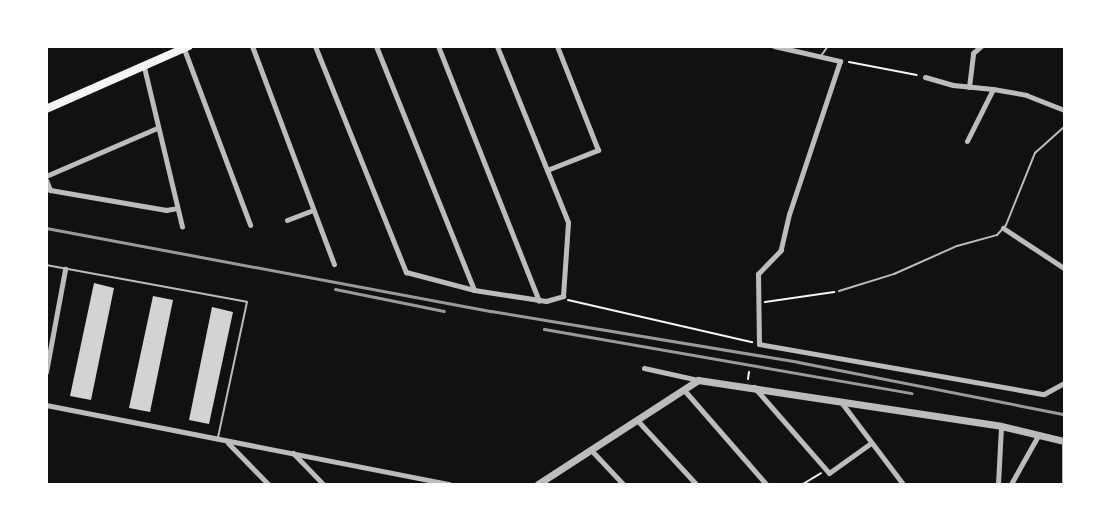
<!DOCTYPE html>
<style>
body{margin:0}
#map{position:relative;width:1111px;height:531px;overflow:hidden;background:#111;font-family:"Playfair Display",serif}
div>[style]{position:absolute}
.building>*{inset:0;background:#d3d3d3}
.path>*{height:2px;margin:-1px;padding:0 1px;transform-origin:1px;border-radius:1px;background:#f5f5f5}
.service>*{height:2px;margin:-1px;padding:0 1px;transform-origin:1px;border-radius:1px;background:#bcbcbc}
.minor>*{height:5px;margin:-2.5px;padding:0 2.5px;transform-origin:2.5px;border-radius:2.5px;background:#bcbcbc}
.tertiary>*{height:7px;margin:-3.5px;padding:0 3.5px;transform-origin:3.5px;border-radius:3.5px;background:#bcbcbc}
.secondary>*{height:8px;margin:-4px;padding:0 4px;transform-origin:4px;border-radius:4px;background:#f5f5f5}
.rail>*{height:3px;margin:-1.5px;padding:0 1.5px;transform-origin:1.5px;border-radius:1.5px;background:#9a9a9a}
span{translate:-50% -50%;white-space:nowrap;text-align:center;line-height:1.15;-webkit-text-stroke:4.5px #fff;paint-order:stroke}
.frame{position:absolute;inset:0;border:48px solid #fff;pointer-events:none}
</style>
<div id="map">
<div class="building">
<i style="clip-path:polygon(94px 283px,114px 288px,91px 400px,70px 396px)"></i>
<i style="clip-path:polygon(153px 296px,173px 300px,150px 412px,129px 408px)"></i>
<i style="clip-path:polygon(212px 307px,233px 312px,209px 424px,189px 420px)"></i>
</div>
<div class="path">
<i style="left:849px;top:62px;width:69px;rotate:10.8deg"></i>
<i style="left:568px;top:300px;width:189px;rotate:12.9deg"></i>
<i style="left:765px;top:302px;width:70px;rotate:-8.2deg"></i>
<i style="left:748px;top:379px;width:7px;rotate:-82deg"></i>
<i style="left:803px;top:484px;width:21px;rotate:-31deg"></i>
</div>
<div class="service">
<i style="left:821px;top:56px;width:12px;rotate:-55deg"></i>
<i style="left:46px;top:265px;width:204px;rotate:10.4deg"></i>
<i style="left:247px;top:302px;width:138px;rotate:102.1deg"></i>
<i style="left:839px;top:291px;width:58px;rotate:-17.2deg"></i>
<i style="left:894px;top:274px;width:69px;rotate:-24deg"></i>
<i style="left:957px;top:246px;width:41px;rotate:-15.4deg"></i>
<i style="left:997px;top:235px;width:13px;rotate:-48deg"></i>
<i style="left:1006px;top:225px;width:78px;rotate:-68.1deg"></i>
<i style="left:1035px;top:153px;width:39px;rotate:-42deg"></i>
</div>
<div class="minor">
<i style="left:252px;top:46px;width:233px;rotate:69.4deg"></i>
<i style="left:315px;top:46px;width:244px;rotate:68.1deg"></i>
<i style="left:406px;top:272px;width:70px;rotate:14.8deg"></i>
<i style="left:376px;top:46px;width:263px;rotate:68.1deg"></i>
<i style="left:474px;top:290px;width:73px;rotate:8.7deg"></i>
<i style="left:546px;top:301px;width:18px;rotate:-16deg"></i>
<i style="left:563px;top:296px;width:74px;rotate:-86.1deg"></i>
<i style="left:568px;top:222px;width:190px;rotate:-112deg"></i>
<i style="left:438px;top:46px;width:274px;rotate:68.4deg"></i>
<i style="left:774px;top:46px;width:68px;rotate:12.8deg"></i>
<i style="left:840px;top:61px;width:161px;rotate:108.4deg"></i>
<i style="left:789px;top:214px;width:37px;rotate:103deg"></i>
<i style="left:781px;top:250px;width:33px;rotate:134deg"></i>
<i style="left:758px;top:274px;width:70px;rotate:89.2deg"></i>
<i style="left:759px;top:344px;width:289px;rotate:10deg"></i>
<i style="left:1044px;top:394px;width:23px;rotate:-29deg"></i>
<i style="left:184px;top:49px;width:188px;rotate:69.4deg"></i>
<i style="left:144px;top:67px;width:164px;rotate:76.6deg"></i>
<i style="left:925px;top:77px;width:29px;rotate:16deg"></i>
<i style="left:953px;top:85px;width:40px;rotate:5.7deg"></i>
<i style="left:969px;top:87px;width:34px;rotate:-83deg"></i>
<i style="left:973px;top:53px;width:11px;rotate:-41deg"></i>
<i style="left:967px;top:141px;width:58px;rotate:-63.4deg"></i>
<i style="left:993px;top:89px;width:34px;rotate:10deg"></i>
<i style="left:1026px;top:95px;width:41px;rotate:21.5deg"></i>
<i style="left:547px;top:170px;width:55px;rotate:-21.4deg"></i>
<i style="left:598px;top:150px;width:112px;rotate:-111.5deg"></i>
<i style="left:46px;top:176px;width:121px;rotate:-23.4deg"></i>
<i style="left:46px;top:180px;width:11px;rotate:68deg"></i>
<i style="left:50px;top:190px;width:118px;rotate:9.8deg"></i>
<i style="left:166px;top:210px;width:11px;rotate:-10deg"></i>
<i style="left:287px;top:220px;width:28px;rotate:-21deg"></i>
<i style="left:1003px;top:228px;width:73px;rotate:33.3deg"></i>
<i style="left:644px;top:368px;width:55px;rotate:12.5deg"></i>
<i style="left:46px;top:372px;width:105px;rotate:-79.5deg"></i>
<i style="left:754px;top:387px;width:114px;rotate:48.9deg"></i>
<i style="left:829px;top:473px;width:52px;rotate:-35.5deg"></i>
<i style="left:684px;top:390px;width:125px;rotate:48.9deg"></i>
<i style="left:841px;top:402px;width:103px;rotate:52.9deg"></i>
<i style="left:46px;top:405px;width:411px;rotate:11.1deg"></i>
<i style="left:637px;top:420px;width:87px;rotate:47.3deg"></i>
<i style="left:228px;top:443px;width:57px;rotate:45.7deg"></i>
<i style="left:591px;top:450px;width:47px;rotate:46.7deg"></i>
<i style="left:293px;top:453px;width:43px;rotate:45.9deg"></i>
<i style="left:998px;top:484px;width:58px;rotate:-87deg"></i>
<i style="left:1011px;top:484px;width:57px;rotate:-60.8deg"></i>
<i style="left:1064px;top:484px;width:39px;rotate:-90deg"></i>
</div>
<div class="tertiary">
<i style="left:538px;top:484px;width:191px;rotate:-33deg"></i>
<i style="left:698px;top:380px;width:306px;rotate:8.6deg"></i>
<i style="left:1001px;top:426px;width:65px;rotate:13.4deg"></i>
</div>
<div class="secondary">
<i style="left:46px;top:109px;width:156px;rotate:-23.8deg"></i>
</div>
<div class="rail">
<i style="left:46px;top:228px;width:453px;rotate:10.6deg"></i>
<i style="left:491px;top:311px;width:311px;rotate:9.4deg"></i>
<i style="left:798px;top:362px;width:271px;rotate:11.1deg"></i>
<i style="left:335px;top:289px;width:111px;rotate:11.4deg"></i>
<i style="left:544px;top:329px;width:373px;rotate:9.9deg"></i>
</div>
<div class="frame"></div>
</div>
